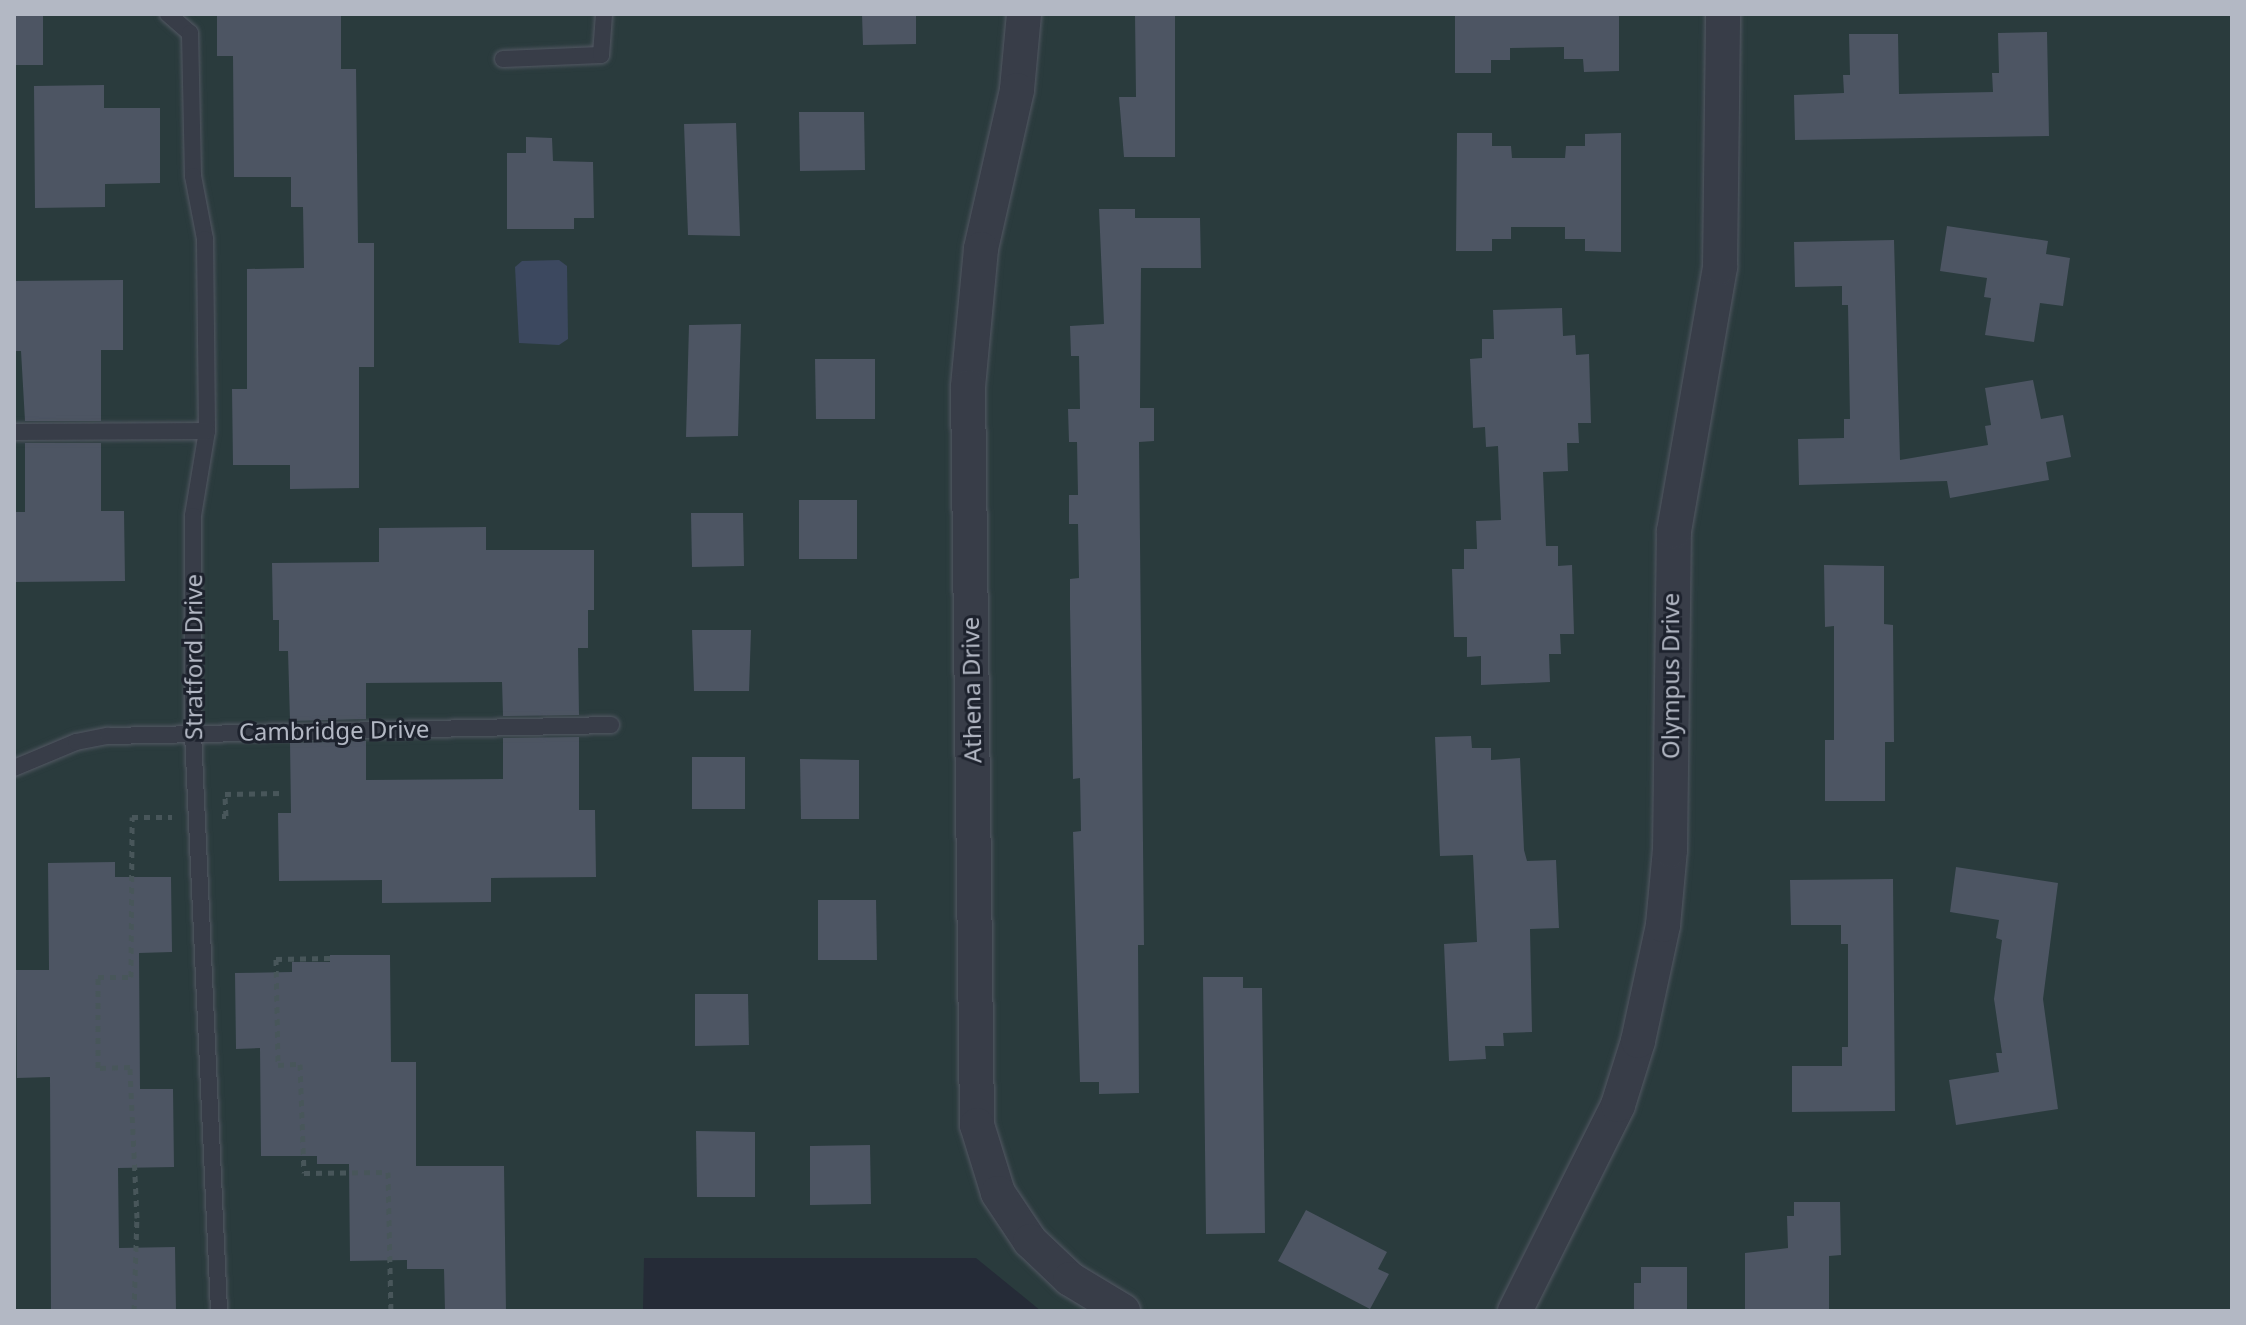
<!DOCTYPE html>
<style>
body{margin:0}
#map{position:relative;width:2246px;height:1325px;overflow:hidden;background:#252b37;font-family:"Noto Sans",sans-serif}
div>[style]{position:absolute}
.green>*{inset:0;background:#2a3b3d}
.water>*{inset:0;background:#3c485f}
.building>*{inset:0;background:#4d5563}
.path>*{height:5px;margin-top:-2.5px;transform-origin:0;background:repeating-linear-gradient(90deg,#48565a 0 6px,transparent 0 12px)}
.roads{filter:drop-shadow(0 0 2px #535863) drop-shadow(0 0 2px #535863)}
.lane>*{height:16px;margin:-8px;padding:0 8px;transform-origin:8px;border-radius:8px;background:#383d48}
.street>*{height:34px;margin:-17px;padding:0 17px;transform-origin:17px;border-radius:17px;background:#383d48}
span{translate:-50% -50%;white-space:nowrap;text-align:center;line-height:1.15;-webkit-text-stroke:6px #1d222d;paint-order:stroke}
.street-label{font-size:24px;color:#b3b8c4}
.frame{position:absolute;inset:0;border:16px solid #b3b8c4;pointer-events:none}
</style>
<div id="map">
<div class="green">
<i style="clip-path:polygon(14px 14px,2232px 14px,2232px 1311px,1041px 1311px,976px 1258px,644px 1258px,643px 1311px,14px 1311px)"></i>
</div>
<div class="water">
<i style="clip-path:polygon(559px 260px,567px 266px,568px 339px,559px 345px,519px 343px,515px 267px,522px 261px)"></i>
</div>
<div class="building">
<i style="clip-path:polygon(14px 14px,43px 14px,43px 65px,14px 65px)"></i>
<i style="clip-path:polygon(217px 14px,341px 14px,341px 69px,356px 69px,358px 243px,374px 243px,374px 367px,359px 367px,359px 488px,290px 489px,290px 465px,233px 465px,232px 389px,247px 389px,247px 269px,304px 268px,303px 207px,291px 207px,291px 177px,234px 177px,233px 56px,217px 56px)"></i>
<i style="clip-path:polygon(862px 14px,916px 14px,916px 44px,863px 45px)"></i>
<i style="clip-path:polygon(1135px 14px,1175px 14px,1175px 157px,1124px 157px,1119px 97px,1136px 97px)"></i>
<i style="clip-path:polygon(1455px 14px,1619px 14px,1619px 71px,1584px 72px,1583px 59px,1564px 59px,1564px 47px,1510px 48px,1510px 60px,1491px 60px,1491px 73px,1455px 73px)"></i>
<i style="clip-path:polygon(2047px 32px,2049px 136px,1795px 140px,1794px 95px,1844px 93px,1843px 75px,1850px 75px,1849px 34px,1898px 34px,1899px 94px,1993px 92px,1992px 73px,1999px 73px,1998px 33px)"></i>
<i style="clip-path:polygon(104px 85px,104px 108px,160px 108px,160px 183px,105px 184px,105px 207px,35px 208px,34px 86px)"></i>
<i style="clip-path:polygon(799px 112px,864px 112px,865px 170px,800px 171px)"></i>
<i style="clip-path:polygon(736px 123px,740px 236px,688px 235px,684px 124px)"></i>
<i style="clip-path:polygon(1457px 133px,1492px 133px,1492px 146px,1511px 146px,1512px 158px,1565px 158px,1566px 146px,1585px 146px,1585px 134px,1621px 133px,1621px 252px,1585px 251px,1585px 239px,1565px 239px,1565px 227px,1511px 227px,1511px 239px,1492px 239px,1492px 251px,1456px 251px)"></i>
<i style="clip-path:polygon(526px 137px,552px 138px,553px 161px,593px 162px,594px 218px,574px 218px,574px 229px,507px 229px,507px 153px,526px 153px)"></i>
<i style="clip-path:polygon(1099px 209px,1135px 209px,1135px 218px,1200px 218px,1201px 268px,1141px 268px,1140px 408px,1154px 408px,1154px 441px,1139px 442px,1144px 945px,1138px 945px,1139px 1093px,1099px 1094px,1099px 1082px,1080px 1082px,1073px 832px,1081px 831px,1080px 778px,1073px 779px,1070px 608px,1070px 579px,1079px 578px,1078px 524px,1069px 524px,1069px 495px,1078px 495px,1077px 442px,1069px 442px,1068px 409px,1080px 409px,1079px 356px,1071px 356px,1070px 326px,1104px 324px)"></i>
<i style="clip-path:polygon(1947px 226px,2048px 241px,2046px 254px,2070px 258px,2063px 306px,2040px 303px,2034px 342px,1985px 335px,1991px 298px,1984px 297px,1987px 278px,1940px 271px)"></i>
<i style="clip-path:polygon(1894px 240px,1900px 460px,1988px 445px,1985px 426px,1991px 425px,1985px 388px,2033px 380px,2041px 419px,2063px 415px,2071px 457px,2046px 462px,2049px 480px,1950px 498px,1947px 481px,1799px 485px,1798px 439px,1844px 438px,1844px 419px,1850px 419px,1848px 305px,1842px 305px,1842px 286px,1795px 287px,1794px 242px)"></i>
<i style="clip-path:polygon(123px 280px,123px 350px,101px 350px,101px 421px,25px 421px,21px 351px,14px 351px,14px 281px)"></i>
<i style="clip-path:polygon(1562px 308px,1563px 336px,1575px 335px,1576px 355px,1589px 354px,1591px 423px,1578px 423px,1579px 443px,1567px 443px,1568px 471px,1543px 472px,1546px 546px,1558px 546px,1558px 566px,1572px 565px,1574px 634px,1560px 634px,1561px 654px,1549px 654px,1550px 682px,1481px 685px,1481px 656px,1467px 657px,1467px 637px,1454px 637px,1452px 569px,1464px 569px,1464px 549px,1477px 549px,1476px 521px,1501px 520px,1498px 446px,1486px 447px,1485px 427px,1473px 428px,1470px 359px,1482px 358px,1482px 339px,1494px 339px,1493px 310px)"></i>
<i style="clip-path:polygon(741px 324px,738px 436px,686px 437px,689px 325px)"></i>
<i style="clip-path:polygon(815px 359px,875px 359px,875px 419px,816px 419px)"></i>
<i style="clip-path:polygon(25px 443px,101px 443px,101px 511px,124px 511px,125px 581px,14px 582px,14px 512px,25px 512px)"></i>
<i style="clip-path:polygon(799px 500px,857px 500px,857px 559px,799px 559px)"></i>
<i style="clip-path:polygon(691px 513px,743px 513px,744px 566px,692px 567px)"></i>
<i style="clip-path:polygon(486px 527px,486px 550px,594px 550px,594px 610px,588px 610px,588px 648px,578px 648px,579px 715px,503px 716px,502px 682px,366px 683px,366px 719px,290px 721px,288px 651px,279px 651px,279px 620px,273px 620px,272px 563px,379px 562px,379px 528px)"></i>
<i style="clip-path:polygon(1824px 565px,1884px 566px,1884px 624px,1893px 625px,1894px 742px,1885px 742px,1885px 801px,1825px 801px,1825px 740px,1834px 740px,1834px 626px,1825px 627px)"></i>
<i style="clip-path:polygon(692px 630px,751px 630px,749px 691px,694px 691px)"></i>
<i style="clip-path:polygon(1471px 736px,1472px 748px,1491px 748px,1491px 760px,1520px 758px,1524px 850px,1527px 861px,1556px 860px,1559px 928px,1530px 929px,1532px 1032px,1503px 1033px,1504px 1046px,1485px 1046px,1486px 1059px,1449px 1061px,1444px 944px,1477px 942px,1473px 855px,1440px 856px,1435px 737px)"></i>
<i style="clip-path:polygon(579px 737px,579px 810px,595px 810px,596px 877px,491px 878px,491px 902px,382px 903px,382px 880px,279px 881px,278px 813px,291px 813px,290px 743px,366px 741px,366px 780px,503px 779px,503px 738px)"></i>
<i style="clip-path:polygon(692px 757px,745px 757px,745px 809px,692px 809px)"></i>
<i style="clip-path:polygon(800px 759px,859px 760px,859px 819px,801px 819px)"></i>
<i style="clip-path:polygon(115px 862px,115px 877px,171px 877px,172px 952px,139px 953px,140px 1089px,173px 1089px,174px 1167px,118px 1168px,119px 1248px,175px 1247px,176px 1311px,51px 1311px,50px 1077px,17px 1078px,16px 970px,49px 970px,48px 863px)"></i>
<i style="clip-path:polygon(1956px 867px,2058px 883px,2043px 999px,2058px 1109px,1956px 1125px,1949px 1080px,1999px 1072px,1996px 1053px,2002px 1053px,1994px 999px,2002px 940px,1996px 938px,1999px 920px,1950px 912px)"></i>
<i style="clip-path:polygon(1893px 879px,1895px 1111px,1792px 1112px,1792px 1066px,1842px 1066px,1842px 1047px,1848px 1047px,1848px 944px,1841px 944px,1841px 925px,1791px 925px,1790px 880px)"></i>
<i style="clip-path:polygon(818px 900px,876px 900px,877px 960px,818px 960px)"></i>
<i style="clip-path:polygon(330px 955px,390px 955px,391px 1062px,416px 1062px,416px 1166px,504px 1166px,506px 1311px,445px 1311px,444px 1269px,407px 1269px,407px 1260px,350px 1261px,349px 1164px,317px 1164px,317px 1156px,261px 1156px,260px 1048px,236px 1049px,235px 973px,292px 972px,292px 962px,330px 962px)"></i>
<i style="clip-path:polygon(1203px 977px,1243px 977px,1243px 988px,1262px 988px,1265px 1233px,1206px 1234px)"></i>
<i style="clip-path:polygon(695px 994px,748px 994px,749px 1045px,695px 1046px)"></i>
<i style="clip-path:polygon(696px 1131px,755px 1132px,755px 1197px,697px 1197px)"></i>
<i style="clip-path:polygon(870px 1145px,871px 1204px,810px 1205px,810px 1146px)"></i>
<i style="clip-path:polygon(1794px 1202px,1840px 1202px,1841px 1255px,1829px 1256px,1829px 1311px,1745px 1311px,1745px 1253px,1788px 1248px,1787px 1216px,1794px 1216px)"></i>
<i style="clip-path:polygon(1306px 1210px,1387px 1252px,1378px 1269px,1389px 1274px,1370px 1309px,1278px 1261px)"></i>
<i style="clip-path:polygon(1641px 1267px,1687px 1267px,1687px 1311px,1634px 1311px,1634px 1283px,1641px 1283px)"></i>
</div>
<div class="path">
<i style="left:222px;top:816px;width:4px"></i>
<i style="left:226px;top:816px;width:22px;rotate:-93deg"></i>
<i style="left:225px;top:794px;width:56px;rotate:-1deg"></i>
<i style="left:330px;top:958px;width:54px;rotate:178.9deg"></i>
<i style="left:276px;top:959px;width:106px;rotate:88.9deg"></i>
<i style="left:278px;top:1065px;width:22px;rotate:-3deg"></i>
<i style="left:300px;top:1064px;width:109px;rotate:87.9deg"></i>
<i style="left:304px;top:1173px;width:84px;rotate:-0.7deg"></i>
<i style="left:388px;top:1172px;width:139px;rotate:88.8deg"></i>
<i style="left:134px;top:1311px;width:93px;rotate:-88.2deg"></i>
<i style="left:137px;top:1218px;width:151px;rotate:-92.7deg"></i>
<i style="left:130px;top:1067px;width:32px;rotate:178deg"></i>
<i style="left:98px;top:1068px;width:91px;rotate:-90deg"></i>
<i style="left:98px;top:977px;width:33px"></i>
<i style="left:131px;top:977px;width:160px;rotate:-89.6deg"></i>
<i style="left:132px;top:817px;width:40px"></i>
</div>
<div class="roads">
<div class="lane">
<i style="left:168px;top:14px;width:29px;rotate:41deg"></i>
<i style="left:190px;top:33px;width:143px;rotate:88.8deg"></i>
<i style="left:193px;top:176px;width:64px;rotate:79.2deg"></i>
<i style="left:205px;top:239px;width:192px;rotate:89.4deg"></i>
<i style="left:207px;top:431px;width:86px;rotate:99.4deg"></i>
<i style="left:193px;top:516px;width:217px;rotate:90deg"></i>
<i style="left:193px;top:733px;width:579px;rotate:87.42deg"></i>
<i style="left:503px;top:59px;width:98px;rotate:-2.3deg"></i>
<i style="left:601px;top:55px;width:41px;rotate:-85.8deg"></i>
<i style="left:14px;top:432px;width:193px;rotate:-0.3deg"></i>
<i style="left:14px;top:768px;width:67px;rotate:-22.8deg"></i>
<i style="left:76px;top:742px;width:33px;rotate:-11deg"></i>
<i style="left:108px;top:736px;width:503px;rotate:-1.25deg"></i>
</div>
<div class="street">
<i style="left:1024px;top:14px;width:76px;rotate:95.3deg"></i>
<i style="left:1017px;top:90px;width:163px;rotate:102.8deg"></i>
<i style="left:981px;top:249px;width:139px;rotate:95.4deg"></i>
<i style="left:968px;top:387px;width:738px;rotate:89.3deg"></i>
<i style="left:977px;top:1125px;width:71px;rotate:72.8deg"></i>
<i style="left:998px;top:1193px;width:58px;rotate:56.3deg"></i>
<i style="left:1030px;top:1241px;width:55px;rotate:43.5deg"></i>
<i style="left:1070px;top:1279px;width:62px;rotate:31.1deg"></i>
<i style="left:1515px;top:1311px;width:230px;rotate:-63.4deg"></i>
<i style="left:1618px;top:1105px;width:67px;rotate:-72.6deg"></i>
<i style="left:1638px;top:1041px;width:119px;rotate:-77.8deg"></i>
<i style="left:1663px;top:925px;width:75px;rotate:-84.7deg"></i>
<i style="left:1670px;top:850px;width:319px;rotate:-89.3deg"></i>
<i style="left:1674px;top:531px;width:268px;rotate:-80.1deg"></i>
<i style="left:1720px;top:267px;width:253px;rotate:-89.3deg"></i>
</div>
</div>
<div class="street-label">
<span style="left:193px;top:657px;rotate:-90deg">Stratford Drive</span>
<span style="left:1670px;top:676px;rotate:-90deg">Olympus Drive</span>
<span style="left:971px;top:690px;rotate:-91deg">Athena Drive</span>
<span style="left:334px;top:730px;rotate:-1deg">Cambridge Drive</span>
</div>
<div class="frame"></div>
</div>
